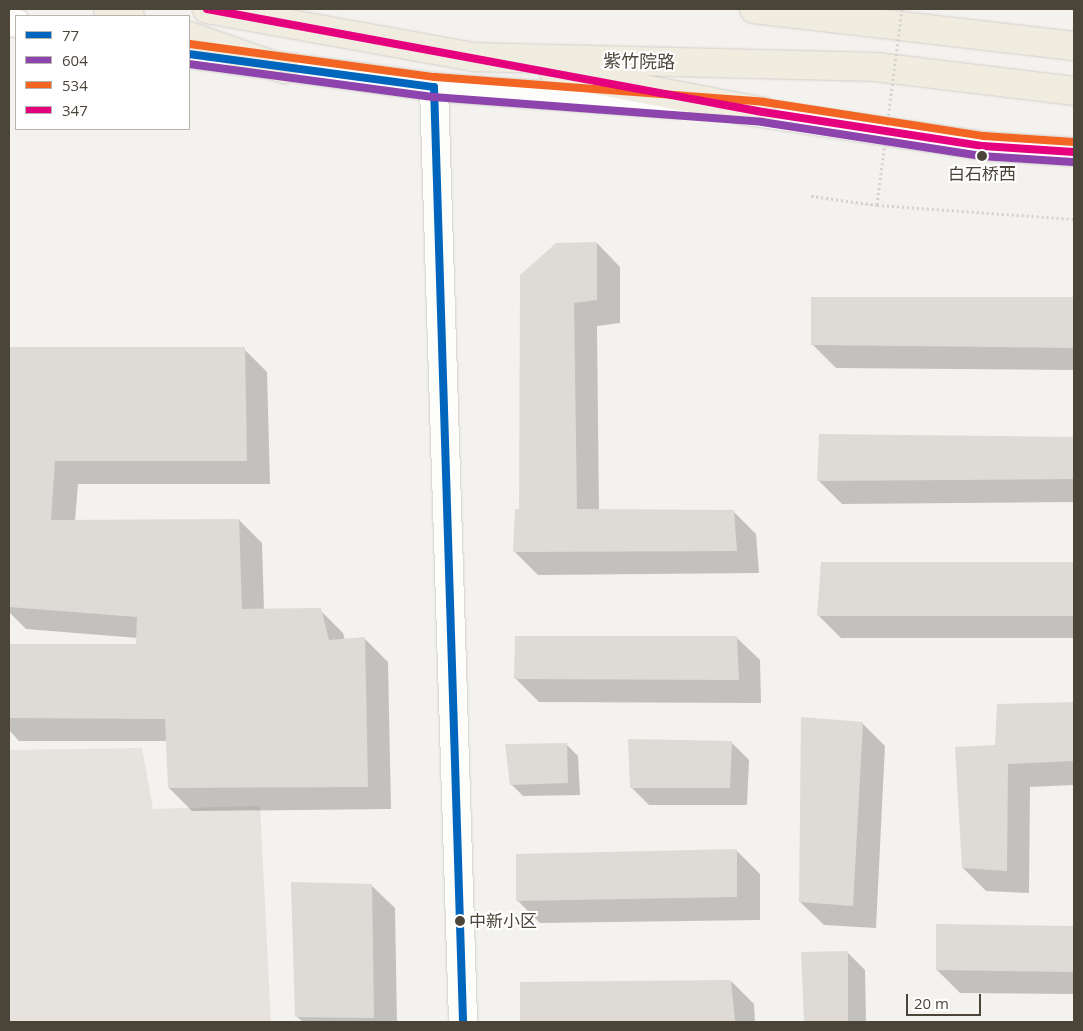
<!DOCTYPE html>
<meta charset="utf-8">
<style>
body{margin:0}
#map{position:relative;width:1083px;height:1031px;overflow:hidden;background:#f4f2ee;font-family:"Open Sans","Noto Sans SC",sans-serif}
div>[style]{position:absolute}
.parking>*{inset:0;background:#e6e3df}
.shadow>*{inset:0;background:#0003}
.building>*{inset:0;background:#dedbd6}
.path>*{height:3px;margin-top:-1.5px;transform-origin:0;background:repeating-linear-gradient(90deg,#d3d2cc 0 2.5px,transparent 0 5px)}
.roads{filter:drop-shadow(0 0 1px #d2d0cb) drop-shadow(0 0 1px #d2d0cb)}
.tertiary>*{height:28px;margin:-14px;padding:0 14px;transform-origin:14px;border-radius:14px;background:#fdfdfc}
.trunk>*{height:28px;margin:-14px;padding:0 14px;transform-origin:14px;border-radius:14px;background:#f0ece0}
.path-bridge>*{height:3px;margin-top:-1.5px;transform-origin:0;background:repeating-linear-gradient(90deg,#d3d2cc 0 2.5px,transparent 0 5px)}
.bus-1>*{height:8px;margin:-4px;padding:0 4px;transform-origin:4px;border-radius:4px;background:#0065bd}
.bus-2>*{height:8px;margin:-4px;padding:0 4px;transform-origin:4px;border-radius:4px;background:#8e44ad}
.bus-3>*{height:8px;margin:-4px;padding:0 4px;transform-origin:4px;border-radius:4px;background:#f26522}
.bus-4>*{height:8px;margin:-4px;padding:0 4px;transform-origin:4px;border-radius:4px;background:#e5007d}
.dots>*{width:14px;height:14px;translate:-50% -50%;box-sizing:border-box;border:2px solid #fff;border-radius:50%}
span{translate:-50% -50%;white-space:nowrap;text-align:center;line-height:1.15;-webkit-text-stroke:4px #fff;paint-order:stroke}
.bus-label{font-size:17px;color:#4b4439}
.left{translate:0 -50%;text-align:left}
.street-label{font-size:18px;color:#4b4439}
.frame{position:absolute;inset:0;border:10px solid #4b4439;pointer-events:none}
.legend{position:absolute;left:15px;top:15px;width:175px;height:115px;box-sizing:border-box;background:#fff;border:1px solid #b7b4b0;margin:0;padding:6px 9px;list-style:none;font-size:15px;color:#4b4439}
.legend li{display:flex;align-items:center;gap:10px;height:25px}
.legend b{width:25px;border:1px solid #b7b4b0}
.scale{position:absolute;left:906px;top:994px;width:75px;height:22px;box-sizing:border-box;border:2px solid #4b4439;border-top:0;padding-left:6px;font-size:15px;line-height:18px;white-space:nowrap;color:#4b4439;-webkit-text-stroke:4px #fff;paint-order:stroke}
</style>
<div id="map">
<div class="parking">
<i style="clip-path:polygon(142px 748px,153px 809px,260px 806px,271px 1022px,9px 1022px,9px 750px)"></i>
</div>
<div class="shadow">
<i style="clip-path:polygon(597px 243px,620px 267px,620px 323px,597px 326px,599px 511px,733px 511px,756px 534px,759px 573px,538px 575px,515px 552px,520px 510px,521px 275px)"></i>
<i style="clip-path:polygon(812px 298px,1074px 298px,1074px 370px,836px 368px,812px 344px)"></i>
<i style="clip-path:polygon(9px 349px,244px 349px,267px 372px,270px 484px,78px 484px,75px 521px,239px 520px,262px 543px,264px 610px,320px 610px,343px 633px,345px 640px,365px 639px,388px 662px,391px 809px,192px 811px,169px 788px,167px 741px,19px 741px,9px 730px,9px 645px,137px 645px,138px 638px,26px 629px,9px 612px)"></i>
<i style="clip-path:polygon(820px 435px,1074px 439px,1074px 502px,842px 504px,819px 481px)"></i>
<i style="clip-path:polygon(1074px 563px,1074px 638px,841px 638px,818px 615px,822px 564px)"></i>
<i style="clip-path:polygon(736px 637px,760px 660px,761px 703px,539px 702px,516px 679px)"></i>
<i style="clip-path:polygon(1074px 703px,1074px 785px,1030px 787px,1029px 893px,986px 891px,963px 868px,997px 746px,998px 705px)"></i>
<i style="clip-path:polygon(862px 723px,885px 746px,876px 928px,824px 925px,800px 902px)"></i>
<i style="clip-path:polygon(731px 742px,749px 760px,747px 805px,649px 805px,632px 788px)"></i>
<i style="clip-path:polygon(566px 744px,578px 756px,580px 795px,523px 796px,511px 784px)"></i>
<i style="clip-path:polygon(737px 851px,760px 874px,760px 920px,540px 923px,517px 900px)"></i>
<i style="clip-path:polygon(371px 885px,395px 908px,397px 1022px,303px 1022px,296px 1016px)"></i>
<i style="clip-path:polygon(937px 925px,1074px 928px,1074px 994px,960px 993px,937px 970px)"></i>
<i style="clip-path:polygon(847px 952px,865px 970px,866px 1022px,806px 1022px,802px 953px)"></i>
<i style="clip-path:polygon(731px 981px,754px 1004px,755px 1022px,521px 1022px,521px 983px)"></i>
</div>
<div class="building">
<i style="clip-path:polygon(597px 242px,597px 300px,574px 303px,577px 509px,734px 510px,737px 551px,513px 552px,515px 509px,519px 509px,520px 275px,556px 243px)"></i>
<i style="clip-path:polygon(811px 297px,1074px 297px,1074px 348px,811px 345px)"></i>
<i style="clip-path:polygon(9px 347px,245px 347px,247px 461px,55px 461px,51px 520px,239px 519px,242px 609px,321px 608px,329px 640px,365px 637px,368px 787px,168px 788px,165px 719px,9px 718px,9px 644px,136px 644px,137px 617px,9px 607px)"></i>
<i style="clip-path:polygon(819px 434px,1074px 437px,1074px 479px,817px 481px)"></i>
<i style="clip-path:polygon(821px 562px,1074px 562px,1074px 616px,817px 616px)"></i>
<i style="clip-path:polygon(515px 636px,737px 636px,739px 680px,514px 679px)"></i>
<i style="clip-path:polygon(1074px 702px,1074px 761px,1008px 764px,1007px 871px,962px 868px,955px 747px,995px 745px,997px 704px)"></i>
<i style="clip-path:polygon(801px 717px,863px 722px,853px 906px,799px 902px)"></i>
<i style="clip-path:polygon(628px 739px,732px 741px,730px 788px,630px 788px)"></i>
<i style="clip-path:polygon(567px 743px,568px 783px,510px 785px,505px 744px)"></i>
<i style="clip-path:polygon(737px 849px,737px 897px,516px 901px,516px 854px)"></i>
<i style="clip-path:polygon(291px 882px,372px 884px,374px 1018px,295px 1017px)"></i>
<i style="clip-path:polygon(936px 924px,1074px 926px,1074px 972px,936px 970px)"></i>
<i style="clip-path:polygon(848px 951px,848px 1022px,804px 1022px,801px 952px)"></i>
<i style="clip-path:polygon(731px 980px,735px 1022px,520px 1022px,520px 982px)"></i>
</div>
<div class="path">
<i style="left:811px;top:196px;width:67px;rotate:7.8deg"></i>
</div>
<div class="roads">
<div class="tertiary">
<i style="left:9px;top:22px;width:7px;rotate:8deg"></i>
<i style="left:189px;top:54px;width:247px;rotate:7.7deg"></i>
<i style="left:434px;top:87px;width:244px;rotate:4.2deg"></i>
<i style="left:434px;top:87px;width:935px;rotate:88.22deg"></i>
<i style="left:740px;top:110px;width:246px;rotate:8.4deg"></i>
<i style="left:983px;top:146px;width:91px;rotate:3.8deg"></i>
</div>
<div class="trunk">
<i style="left:108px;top:9px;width:23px;rotate:18deg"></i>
<i style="left:207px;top:9px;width:271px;rotate:10.2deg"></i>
<i style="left:474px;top:57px;width:402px;rotate:1.4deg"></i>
<i style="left:876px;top:67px;width:199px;rotate:6.9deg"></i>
<i style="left:754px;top:9px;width:322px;rotate:6.6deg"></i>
<i style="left:189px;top:36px;width:101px;rotate:19.2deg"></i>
<i style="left:554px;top:72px;width:213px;rotate:10.8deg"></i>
</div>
</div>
<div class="path-bridge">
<i style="left:902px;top:9px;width:198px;rotate:97.3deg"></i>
<i style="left:877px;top:205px;width:197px;rotate:4.1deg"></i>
</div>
<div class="bus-1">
<i style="left:189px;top:54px;width:247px;rotate:7.7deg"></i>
<i style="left:434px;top:87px;width:935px;rotate:88.22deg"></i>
</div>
<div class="bus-2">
<i style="left:189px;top:64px;width:246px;rotate:7.7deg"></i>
<i style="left:433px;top:97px;width:330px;rotate:4.3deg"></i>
<i style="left:762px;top:122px;width:222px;rotate:8.8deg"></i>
<i style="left:981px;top:156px;width:92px;rotate:3.7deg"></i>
</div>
<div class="bus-3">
<i style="left:190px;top:44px;width:247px;rotate:7.7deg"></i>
<i style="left:435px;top:77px;width:330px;rotate:4.3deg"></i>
<i style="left:764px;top:102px;width:223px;rotate:8.8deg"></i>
<i style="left:984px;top:136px;width:90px;rotate:3.8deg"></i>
</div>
<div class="bus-4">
<i style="left:207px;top:9px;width:565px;rotate:10.5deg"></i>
<i style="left:763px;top:112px;width:223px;rotate:8.8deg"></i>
<i style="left:983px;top:146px;width:91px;rotate:3.8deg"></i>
</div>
<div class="dots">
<i style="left:982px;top:156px;background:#4b4439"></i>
<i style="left:460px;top:921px;background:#4b4439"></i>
</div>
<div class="bus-label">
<span style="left:982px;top:174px">白石桥西</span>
<span class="left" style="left:469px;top:921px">中新小区</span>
</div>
<div class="street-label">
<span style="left:639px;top:61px;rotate:1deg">紫竹院路</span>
</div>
<div class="frame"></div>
<ul class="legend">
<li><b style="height:6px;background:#0065bd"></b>77</li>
<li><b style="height:6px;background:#8e44ad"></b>604</li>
<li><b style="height:6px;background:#f26522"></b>534</li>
<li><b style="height:6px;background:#e5007d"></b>347</li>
</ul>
<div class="scale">20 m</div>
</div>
